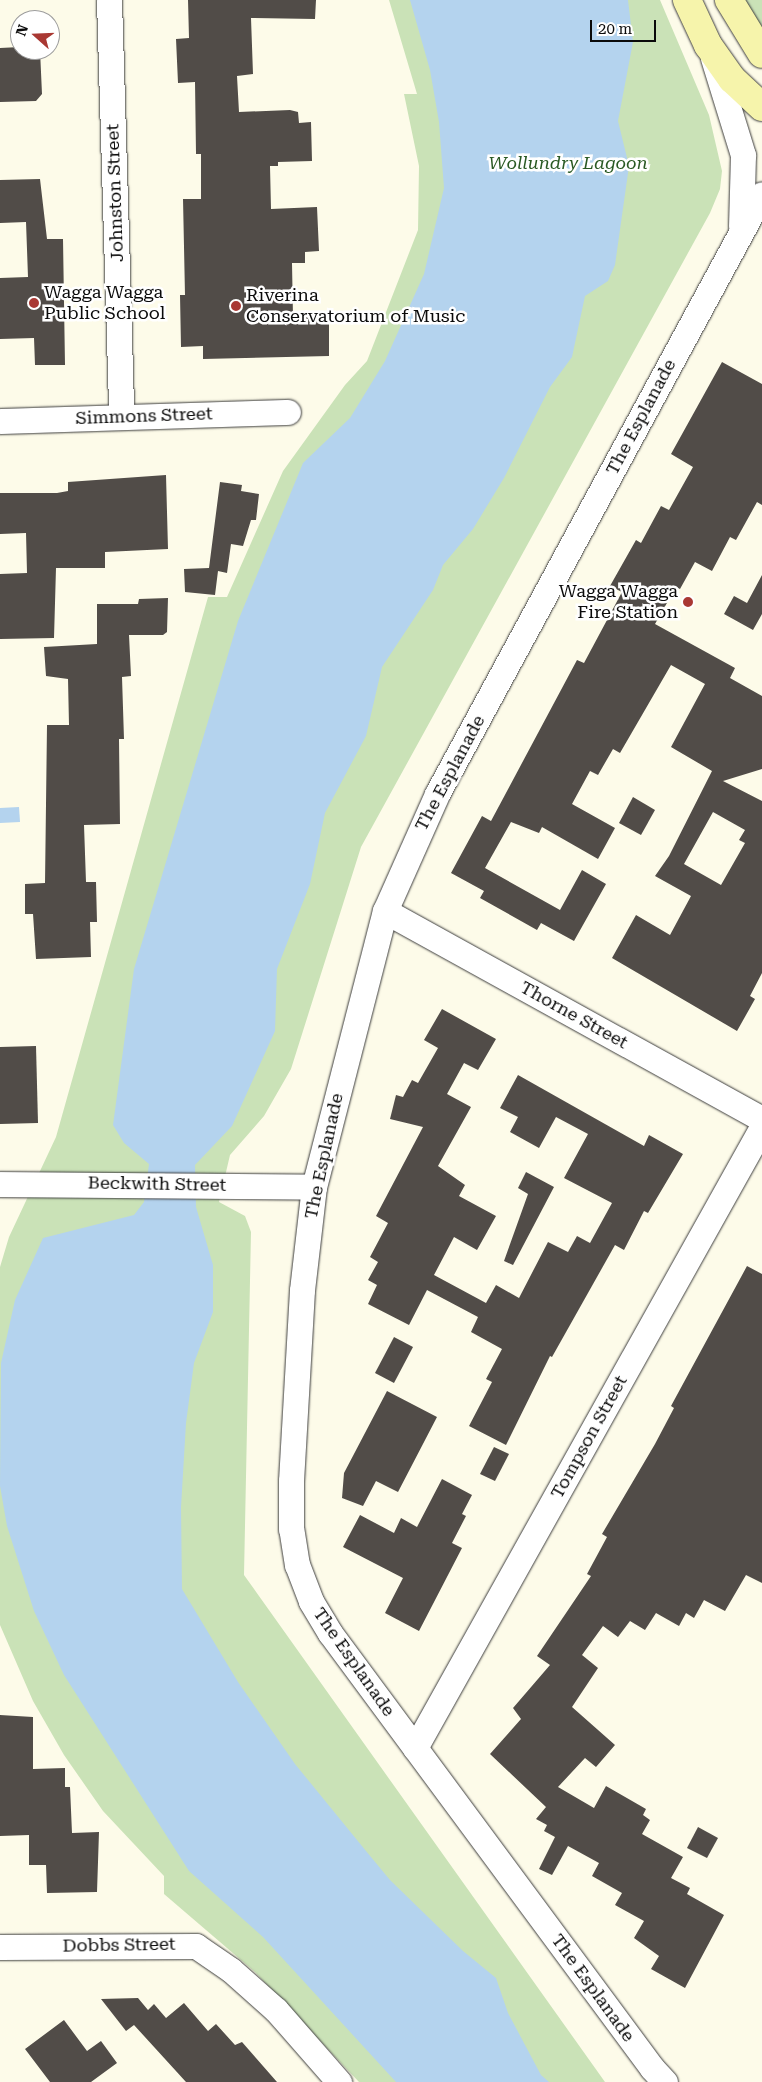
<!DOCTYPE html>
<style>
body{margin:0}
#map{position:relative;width:762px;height:2082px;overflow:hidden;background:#fdfbe9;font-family:"Roboto Serif",serif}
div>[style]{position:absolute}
.green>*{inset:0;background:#cae2b7}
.water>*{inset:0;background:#b4d3ee}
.building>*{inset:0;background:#514c48}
.roads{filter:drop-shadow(0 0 1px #3d3d3d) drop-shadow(0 0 1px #3d3d3d)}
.street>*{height:25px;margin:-12.5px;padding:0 12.5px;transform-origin:12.5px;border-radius:12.5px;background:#fff}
.secondary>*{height:28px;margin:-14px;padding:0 14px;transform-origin:14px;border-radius:14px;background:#f6f4ab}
.dots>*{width:14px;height:14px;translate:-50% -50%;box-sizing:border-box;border:2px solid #fff;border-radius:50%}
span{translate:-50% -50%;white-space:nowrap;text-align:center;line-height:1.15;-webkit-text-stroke:5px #fff;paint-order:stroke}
.park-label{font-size:18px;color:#295923;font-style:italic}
.street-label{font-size:18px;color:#0a0a0a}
.poi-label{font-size:18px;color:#0a0a0a}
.left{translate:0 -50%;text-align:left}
.right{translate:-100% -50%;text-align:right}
.north{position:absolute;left:10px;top:10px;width:50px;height:50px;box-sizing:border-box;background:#fff;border:1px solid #9d9d9d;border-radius:50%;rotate:290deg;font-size:14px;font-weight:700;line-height:20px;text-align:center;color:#0a0a0a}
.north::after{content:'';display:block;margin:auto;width:18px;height:22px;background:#a93833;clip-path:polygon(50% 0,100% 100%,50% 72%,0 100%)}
.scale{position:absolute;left:590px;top:20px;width:66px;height:22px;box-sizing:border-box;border:2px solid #0a0a0a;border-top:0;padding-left:6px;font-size:15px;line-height:18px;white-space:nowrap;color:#0a0a0a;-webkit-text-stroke:4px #fff;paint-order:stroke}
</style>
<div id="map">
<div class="green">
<i style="clip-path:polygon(389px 0,660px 0,709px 115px,722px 171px,720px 189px,710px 213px,361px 847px,291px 1069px,264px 1116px,230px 1155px,219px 1202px,245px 1216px,251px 1232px,244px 1575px,605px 2082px,359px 2082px,255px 1972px,164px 1894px,164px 1876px,103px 1811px,64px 1755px,33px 1701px,0 1625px,0 1267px,9px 1237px,56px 1137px,208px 597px,227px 597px,283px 471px,345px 385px,367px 361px,418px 230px,419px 166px,404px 94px,417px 94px)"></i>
<i style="clip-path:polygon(732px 0,762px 0,762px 48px)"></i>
</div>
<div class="water">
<i style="clip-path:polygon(410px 0,628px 0,633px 42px,618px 121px,629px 166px,615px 265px,608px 281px,585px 296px,572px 357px,550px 387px,504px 478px,473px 529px,443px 565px,433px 590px,382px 667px,366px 736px,325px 813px,310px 884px,277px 969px,275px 1031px,232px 1126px,195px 1165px,196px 1207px,213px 1265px,213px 1312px,194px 1363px,186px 1423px,181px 1507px,182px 1589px,238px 1682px,295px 1764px,366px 1851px,390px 1880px,463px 1951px,496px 1978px,508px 2013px,541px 2075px,549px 2082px,396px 2082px,263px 1937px,189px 1871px,64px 1675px,34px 1611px,7px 1526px,0 1486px,1px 1363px,15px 1300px,43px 1238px,134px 1215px,144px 1202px,149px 1164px,124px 1143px,113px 1125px,134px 969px,238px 621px,303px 463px,350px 418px,385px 361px,424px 274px,444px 188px,439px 122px,430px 70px)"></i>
<i style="clip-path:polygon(19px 807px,20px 822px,0 823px,0 808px)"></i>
</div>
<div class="building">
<i style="clip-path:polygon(188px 0,316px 0,315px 19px,251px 18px,253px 74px,237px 76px,239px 112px,290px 110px,298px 112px,299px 123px,311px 122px,312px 161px,278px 162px,278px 166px,270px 166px,271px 209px,317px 207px,319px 251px,305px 252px,305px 263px,292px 263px,293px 317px,329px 317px,329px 356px,203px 359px,203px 346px,181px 347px,180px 295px,185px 295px,183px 199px,201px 199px,201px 154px,196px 154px,195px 82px,178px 83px,176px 39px,189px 38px)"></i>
<i style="clip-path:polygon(20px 47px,20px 50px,40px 50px,42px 94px,36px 101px,0 102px,0 48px)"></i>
<i style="clip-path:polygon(40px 179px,47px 239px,63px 239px,65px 365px,35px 365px,34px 338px,0 339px,0 278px,28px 277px,26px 222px,0 223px,0 180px)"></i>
<i style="clip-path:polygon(evenodd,722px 362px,762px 384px,762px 505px,757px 502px,736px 540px,730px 537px,712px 571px,695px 562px,680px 589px,676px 587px,655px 624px,735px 668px,730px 678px,762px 696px,762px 769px,723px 781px,762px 801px,762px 973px,750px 996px,755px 999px,737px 1031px,612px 958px,636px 915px,670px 935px,691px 896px,655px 876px,669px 856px,712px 771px,671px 747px,705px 684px,671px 665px,620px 753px,613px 749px,598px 775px,590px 771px,572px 804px,615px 828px,598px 859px,542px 827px,539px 833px,511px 822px,485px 868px,560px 910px,582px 870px,606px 884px,574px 941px,541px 923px,537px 930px,480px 898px,484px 891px,451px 873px,482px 816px,491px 821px,577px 660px,584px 663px,622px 592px,610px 586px,636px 540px,641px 543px,661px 506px,669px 510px,693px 467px,671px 454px,722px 362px,713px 812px,745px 830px,739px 840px,745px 843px,721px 885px,684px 864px,713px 812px)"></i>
<i style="clip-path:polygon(166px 475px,168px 549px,105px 552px,105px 568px,56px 568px,54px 638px,0 639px,0 574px,27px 573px,26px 533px,0 534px,0 493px,57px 493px,68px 491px,68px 482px)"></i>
<i style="clip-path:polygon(220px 482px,242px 485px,241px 491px,259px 494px,256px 520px,251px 520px,243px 546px,231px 544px,227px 573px,218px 571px,215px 595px,185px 592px,184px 569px,209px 568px)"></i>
<i style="clip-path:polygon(762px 575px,762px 614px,753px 630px,724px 614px,734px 596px,747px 603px)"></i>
<i style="clip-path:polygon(168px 598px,167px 632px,163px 635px,129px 635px,131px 676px,122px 677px,124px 739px,119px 739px,120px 824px,84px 825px,86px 882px,96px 882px,97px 922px,90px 922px,91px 957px,36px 959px,33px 914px,25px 914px,25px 884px,45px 883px,47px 725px,69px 725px,68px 679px,46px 676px,44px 647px,97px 644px,97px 604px,138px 604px,139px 599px)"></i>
<i style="clip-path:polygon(633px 797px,655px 810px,641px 835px,619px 823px)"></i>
<i style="clip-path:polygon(442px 1009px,496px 1039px,478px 1070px,464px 1063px,447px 1094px,471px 1107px,438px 1166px,465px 1185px,459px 1196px,496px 1216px,477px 1250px,454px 1237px,434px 1275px,486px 1303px,496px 1285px,519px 1298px,548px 1242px,568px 1252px,577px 1236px,590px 1243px,612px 1203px,564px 1178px,588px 1134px,556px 1117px,539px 1148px,510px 1132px,518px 1117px,500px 1108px,518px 1075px,644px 1146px,649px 1135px,683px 1154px,648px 1213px,644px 1211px,624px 1250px,615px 1245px,552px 1357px,550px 1356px,506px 1445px,469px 1426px,492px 1382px,486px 1379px,502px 1349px,471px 1332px,478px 1317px,427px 1290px,409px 1325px,368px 1304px,377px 1285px,368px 1280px,378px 1262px,370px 1257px,388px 1223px,376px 1216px,423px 1127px,390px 1119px,396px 1095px,403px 1097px,412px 1080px,418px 1083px,438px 1048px,424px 1040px)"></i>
<i style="clip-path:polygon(36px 1046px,38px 1123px,0 1124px,0 1047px)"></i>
<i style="clip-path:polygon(526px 1172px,554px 1187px,513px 1265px,504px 1261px,528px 1194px,518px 1188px)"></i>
<i style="clip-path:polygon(747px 1266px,762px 1274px,762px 1583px,746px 1575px,725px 1611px,704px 1600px,694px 1618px,686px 1613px,679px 1626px,656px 1613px,645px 1630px,630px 1621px,618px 1637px,603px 1626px,582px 1655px,598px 1668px,572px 1707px,615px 1745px,596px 1767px,585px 1758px,558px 1787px,594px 1808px,606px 1786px,646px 1809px,643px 1815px,650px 1820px,642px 1834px,683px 1857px,671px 1878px,690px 1888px,687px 1894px,724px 1915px,685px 1988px,651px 1969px,659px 1956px,634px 1938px,644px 1921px,615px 1905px,622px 1893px,592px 1876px,599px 1863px,568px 1846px,552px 1875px,539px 1869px,555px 1837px,544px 1831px,547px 1825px,536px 1819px,546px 1807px,490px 1754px,521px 1719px,513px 1708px,550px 1665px,537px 1656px,591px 1576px,587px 1574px,607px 1537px,602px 1534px,655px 1444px,674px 1408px,671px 1406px)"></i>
<i style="clip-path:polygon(394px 1337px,413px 1347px,394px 1383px,375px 1373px)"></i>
<i style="clip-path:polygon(387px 1391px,437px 1417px,398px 1492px,376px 1481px,363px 1506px,342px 1498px,344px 1473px)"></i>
<i style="clip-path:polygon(494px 1447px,509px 1454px,495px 1481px,480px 1474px)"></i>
<i style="clip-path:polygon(442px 1479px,472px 1495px,462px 1514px,466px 1516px,452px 1543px,462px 1548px,419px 1631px,385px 1613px,403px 1578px,343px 1547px,360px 1515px,394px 1533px,401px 1518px,417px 1527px)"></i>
<i style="clip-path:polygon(0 1715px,33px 1717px,33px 1769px,65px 1768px,65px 1787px,70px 1787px,72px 1833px,99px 1832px,97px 1892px,47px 1893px,46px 1865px,29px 1865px,29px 1835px,0 1836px)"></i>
<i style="clip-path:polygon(698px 1827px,718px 1838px,707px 1858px,687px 1848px)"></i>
<i style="clip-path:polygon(138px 1998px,148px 2010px,154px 2004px,166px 2018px,184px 2003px,208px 2031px,216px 2024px,235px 2045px,242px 2042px,277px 2082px,186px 2082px,134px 2025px,126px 2031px,101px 1999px)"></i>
<i style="clip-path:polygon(64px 2020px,87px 2051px,101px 2041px,117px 2063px,91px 2082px,50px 2082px,25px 2049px)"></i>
</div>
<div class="roads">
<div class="street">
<i style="left:109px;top:0;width:416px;rotate:88.3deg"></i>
<i style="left:713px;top:58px;width:102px;rotate:72.8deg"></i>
<i style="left:743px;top:155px;width:71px;rotate:91.6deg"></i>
<i style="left:0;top:421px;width:288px;rotate:-1.8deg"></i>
<i style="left:385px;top:911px;width:431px;rotate:28.9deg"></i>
<i style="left:0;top:1184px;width:314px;rotate:0.5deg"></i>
<i style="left:415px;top:1748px;width:711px;rotate:-60.8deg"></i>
<i style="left:0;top:1947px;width:196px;rotate:-0.3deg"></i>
<i style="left:196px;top:1946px;width:42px;rotate:34.4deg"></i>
<i style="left:231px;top:1970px;width:60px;rotate:41.6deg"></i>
<i style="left:276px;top:2010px;width:96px;rotate:48.8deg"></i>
<i style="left:665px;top:2082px;width:19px;rotate:-133deg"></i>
<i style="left:652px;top:2068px;width:541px;rotate:-126.51deg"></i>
<i style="left:330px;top:1633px;width:37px;rotate:-121deg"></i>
<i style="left:311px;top:1601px;width:39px;rotate:-111deg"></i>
<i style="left:297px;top:1565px;width:36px;rotate:-99deg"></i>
<i style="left:291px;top:1529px;width:48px;rotate:-90deg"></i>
<i style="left:291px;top:1481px;width:191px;rotate:-86.7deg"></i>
<i style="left:302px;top:1290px;width:104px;rotate:-83.4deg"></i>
<i style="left:314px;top:1187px;width:285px;rotate:-75.6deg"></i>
<i style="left:385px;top:911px;width:128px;rotate:-66deg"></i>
<i style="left:437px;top:794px;width:682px;rotate:-61.56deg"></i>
</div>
<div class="secondary">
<i style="left:687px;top:0;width:50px;rotate:65deg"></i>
<i style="left:708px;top:45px;width:42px;rotate:54.8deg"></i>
<i style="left:732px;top:79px;width:41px;rotate:43deg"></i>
<i style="left:729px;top:0;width:63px;rotate:58.6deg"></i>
</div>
</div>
<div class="dots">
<i style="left:34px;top:303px;background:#a93833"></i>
<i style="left:236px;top:306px;background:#a93833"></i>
<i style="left:688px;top:602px;background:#a93833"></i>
</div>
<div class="park-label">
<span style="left:568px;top:163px">Wollundry Lagoon</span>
</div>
<div class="street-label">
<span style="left:115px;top:193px;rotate:-92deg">Johnston Street</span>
<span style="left:144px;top:416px;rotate:-2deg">Simmons Street</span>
<span style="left:641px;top:417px;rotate:-62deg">The Esplanade</span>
<span style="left:450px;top:773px;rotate:-62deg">The Esplanade</span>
<span style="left:574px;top:1015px;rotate:29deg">Thorne Street</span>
<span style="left:324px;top:1156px;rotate:-78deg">The Esplanade</span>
<span style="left:157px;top:1184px;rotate:1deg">Beckwith Street</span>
<span style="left:589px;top:1437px;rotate:-61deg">Tompson Street</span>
<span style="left:354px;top:1662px;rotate:55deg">The Esplanade</span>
<span style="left:119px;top:1945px;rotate:-1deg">Dobbs Street</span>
<span style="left:593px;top:1988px;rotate:54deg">The Esplanade</span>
</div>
<div class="poi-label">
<span class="left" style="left:44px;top:303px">Wagga Wagga<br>Public School</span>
<span class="left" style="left:246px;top:306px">Riverina<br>Conservatorium of Music</span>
<span class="right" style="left:678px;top:602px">Wagga Wagga<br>Fire Station</span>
</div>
<div class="north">N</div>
<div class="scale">20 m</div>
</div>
